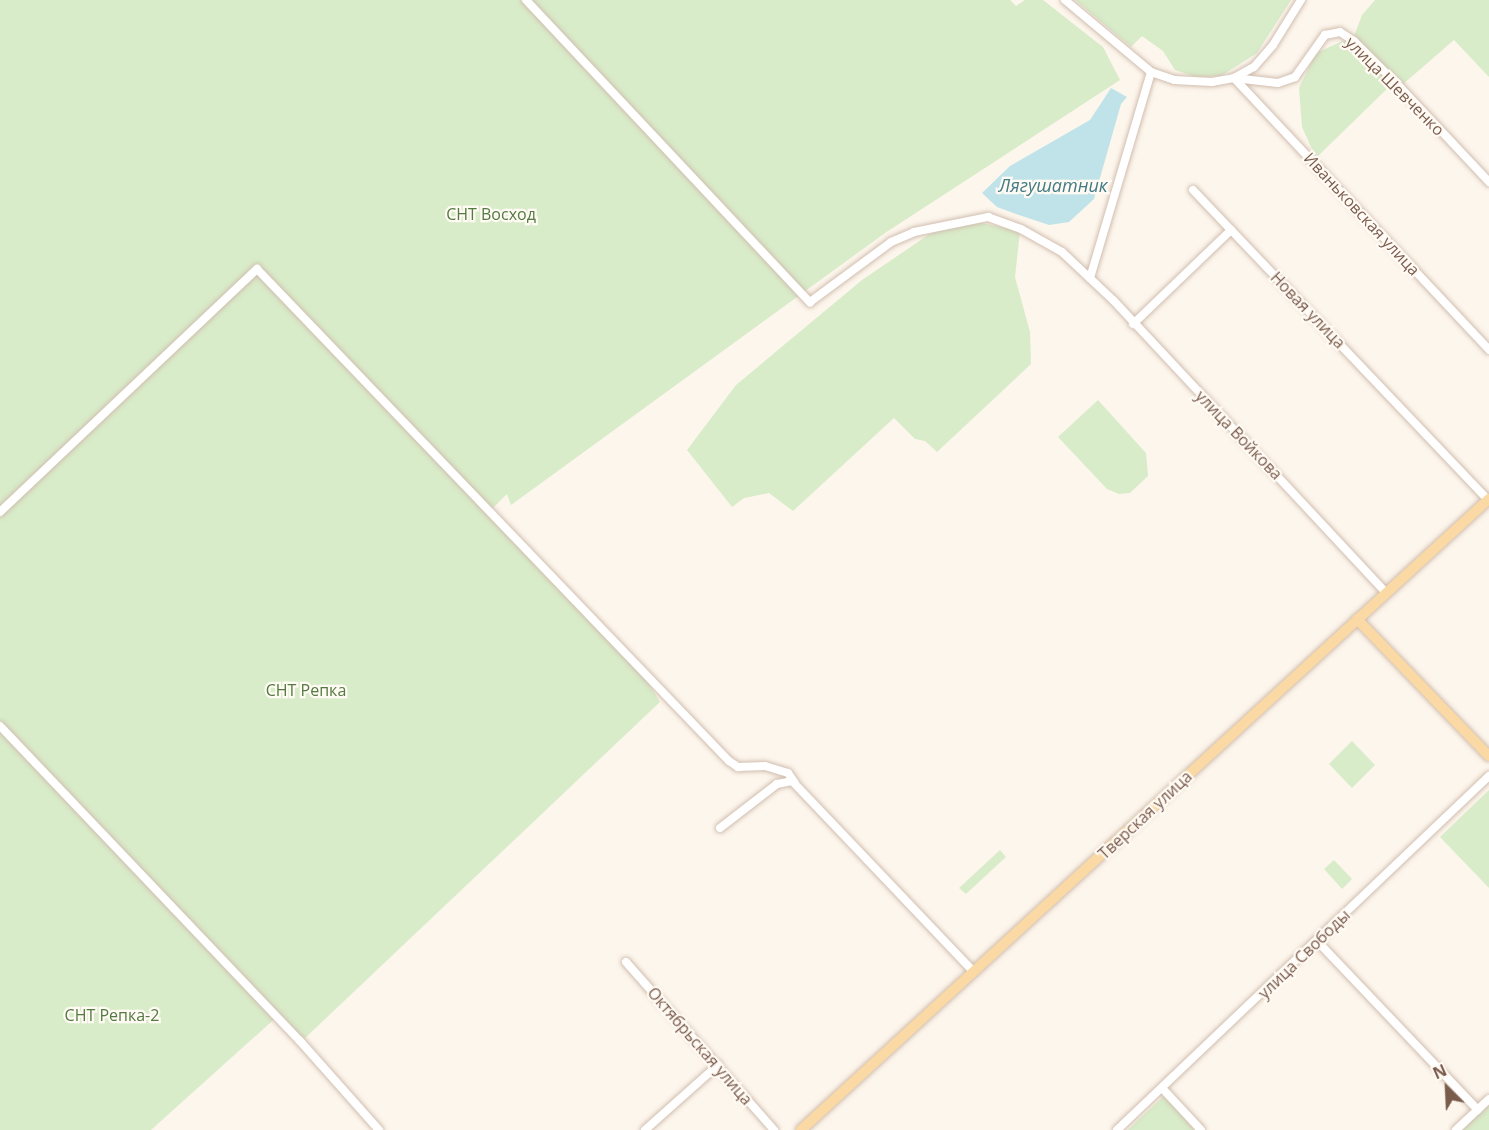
<!DOCTYPE html>
<meta charset="utf-8">
<style>
body{margin:0}
#map{position:relative;width:1489px;height:1130px;overflow:hidden;background:#fdf6ec;font-family:"Open Sans",sans-serif}
div>[style]{position:absolute}
.green>*{inset:0;background:#d8ecc9}
.water>*{inset:0;background:#bfe3e8}
.roads{filter:drop-shadow(0 0 2px #d1beb0) drop-shadow(0 0 2px #d1beb0)}
.minor>*{height:8px;margin:-4px;padding:0 4px;transform-origin:4px;border-radius:4px;background:#fff}
.major>*{height:10px;margin:-5px;padding:0 5px;transform-origin:5px;border-radius:5px;background:#fbd9a5}
span{translate:-50% -50%;white-space:nowrap;text-align:center;line-height:1.15;-webkit-text-stroke:4.5px #fffaf3;paint-order:stroke}
.street-label{font-size:16px;color:#7a5c4d}
.park-label{font-size:16px;color:#537a41}
.water-label{font-size:18px;color:#437c86;font-style:italic}
.north{position:absolute;left:1417px;top:1058px;width:60px;height:60px;-webkit-text-stroke:4px #fffaf3;paint-order:stroke;rotate:336deg;font-size:16px;font-weight:700;line-height:24px;text-align:center;color:#7a5c4d}
.north::after{content:'';display:block;margin:auto;width:21px;height:27px;background:#7a5c4d;clip-path:polygon(50% 0,100% 100%,50% 72%,0 100%)}
</style>
<div id="map">
<div class="green">
<i style="clip-path:polygon(0 0,1010px 0,1016px 6px,1025px 0,1043px 0,1103px 47px,1120px 80px,885px 233px,511px 505px,507px 494px,487px 514px,647px 681px,660px 702px,304px 1039px,280px 1014px,151px 1130px,0 1130px)"></i>
<i style="clip-path:polygon(1075px 0,1291px 0,1257px 53px,1221px 76px,1196px 77px,1175px 70px,1163px 51px,1142px 36px,1131px 47px)"></i>
<i style="clip-path:polygon(1375px 0,1489px 0,1489px 77px,1454px 40px,1402px 85px,1392px 84px,1316px 158px,1302px 127px,1299px 88px,1316px 53px,1354px 36px,1362px 15px)"></i>
<i style="clip-path:polygon(972px 221px,1020px 231px,1015px 277px,1030px 332px,1031px 364px,937px 452px,925px 441px,915px 439px,894px 418px,793px 511px,769px 493px,744px 498px,732px 507px,687px 450px,736px 385px,862px 280px,937px 229px)"></i>
<i style="clip-path:polygon(1098px 400px,1146px 453px,1148px 476px,1130px 493px,1119px 494px,1107px 489px,1058px 437px)"></i>
<i style="clip-path:polygon(1352px 741px,1375px 765px,1352px 788px,1329px 764px)"></i>
<i style="clip-path:polygon(1489px 790px,1489px 888px,1440px 837px)"></i>
<i style="clip-path:polygon(1000px 850px,1006px 857px,966px 894px,959px 888px)"></i>
<i style="clip-path:polygon(1334px 860px,1352px 879px,1342px 889px,1324px 869px)"></i>
<i style="clip-path:polygon(1164px 1096px,1195px 1130px,1128px 1130px,1138px 1120px)"></i>
<i style="clip-path:polygon(1489px 1105px,1489px 1130px,1462px 1130px)"></i>
</div>
<div class="water">
<i style="clip-path:polygon(1111px 88px,1127px 97px,1121px 104px,1094px 199px,1069px 222px,1049px 225px,1019px 215px,997px 207px,982px 193px,1010px 166px,1090px 120px)"></i>
</div>
<div class="roads">
<div class="minor">
<i style="left:526px;top:0;width:415px;rotate:46.8deg"></i>
<i style="left:810px;top:302px;width:101px;rotate:-36.5deg"></i>
<i style="left:891px;top:242px;width:25px;rotate:-23deg"></i>
<i style="left:914px;top:232px;width:76px;rotate:-11.5deg"></i>
<i style="left:988px;top:217px;width:35px;rotate:20deg"></i>
<i style="left:1021px;top:229px;width:47px;rotate:29.3deg"></i>
<i style="left:1062px;top:252px;width:71px;rotate:43.3deg"></i>
<i style="left:1114px;top:301px;width:399px;rotate:47deg"></i>
<i style="left:1065px;top:0;width:112px;rotate:39.9deg"></i>
<i style="left:1151px;top:72px;width:24px;rotate:19deg"></i>
<i style="left:1174px;top:80px;width:38px;rotate:3deg"></i>
<i style="left:1212px;top:82px;width:22px;rotate:-10deg"></i>
<i style="left:1234px;top:78px;width:23px;rotate:-29deg"></i>
<i style="left:1254px;top:67px;width:29px;rotate:-49deg"></i>
<i style="left:1273px;top:45px;width:53px;rotate:-58.1deg"></i>
<i style="left:1234px;top:78px;width:373px;rotate:46.8deg"></i>
<i style="left:1234px;top:78px;width:44px;rotate:6.5deg"></i>
<i style="left:1278px;top:83px;width:18px;rotate:-19deg"></i>
<i style="left:1295px;top:77px;width:52px;rotate:-54.5deg"></i>
<i style="left:1325px;top:35px;width:15px;rotate:-11deg"></i>
<i style="left:1340px;top:32px;width:17px;rotate:33deg"></i>
<i style="left:1354px;top:41px;width:64px;rotate:45deg"></i>
<i style="left:1399px;top:86px;width:132px;rotate:46.8deg"></i>
<i style="left:1193px;top:190px;width:428px;rotate:46.4deg"></i>
<i style="left:1090px;top:278px;width:215px;rotate:-73.5deg"></i>
<i style="left:1133px;top:324px;width:136px;rotate:-43.8deg"></i>
<i style="left:0;top:512px;width:354px;rotate:-43.4deg"></i>
<i style="left:257px;top:269px;width:682px;rotate:46.19deg"></i>
<i style="left:729px;top:761px;width:11px;rotate:34deg"></i>
<i style="left:738px;top:767px;width:27px;rotate:-2deg"></i>
<i style="left:765px;top:766px;width:24px;rotate:17deg"></i>
<i style="left:788px;top:773px;width:12px;rotate:55deg"></i>
<i style="left:0;top:726px;width:435px;rotate:46.4deg"></i>
<i style="left:300px;top:1041px;width:119px;rotate:48.4deg"></i>
<i style="left:720px;top:828px;width:72px;rotate:-37.7deg"></i>
<i style="left:777px;top:784px;width:15px;rotate:-11deg"></i>
<i style="left:792px;top:781px;width:262px;rotate:46.4deg"></i>
<i style="left:1317px;top:941px;width:233px;rotate:46.4deg"></i>
<i style="left:626px;top:962px;width:224px;rotate:48.6deg"></i>
<i style="left:1162px;top:1088px;width:57px;rotate:47.1deg"></i>
<i style="left:645px;top:1130px;width:98px;rotate:-41.7deg"></i>
<i style="left:1117px;top:1130px;width:514px;rotate:-43.58deg"></i>
<i style="left:1456px;top:1130px;width:45px;rotate:-43.2deg"></i>
</div>
<div class="major">
<i style="left:1357px;top:619px;width:190px;rotate:46.1deg"></i>
<i style="left:801px;top:1130px;width:934px;rotate:-42.53deg"></i>
</div>
</div>
<div class="street-label">
<span style="left:1395px;top:86px;rotate:45deg">улица Шевченко</span>
<span style="left:1362px;top:214px;rotate:47deg">Иваньковская улица</span>
<span style="left:1308px;top:310px;rotate:46deg">Новая улица</span>
<span style="left:1239px;top:435px;rotate:46deg">улица Войкова</span>
<span style="left:1145px;top:815px;rotate:-43deg">Тверская улица</span>
<span style="left:1304px;top:954px;rotate:-44deg">улица Свободы</span>
<span style="left:700px;top:1046px;rotate:49deg">Октябрьская улица</span>
</div>
<div class="park-label">
<span style="left:491px;top:214px">СНТ Восход</span>
<span style="left:306px;top:690px">СНТ Репка</span>
<span style="left:112px;top:1015px">СНТ Репка-2</span>
</div>
<div class="water-label">
<span style="left:1053px;top:185px">Лягушатник</span>
</div>
<div class="north">N</div>
</div>
